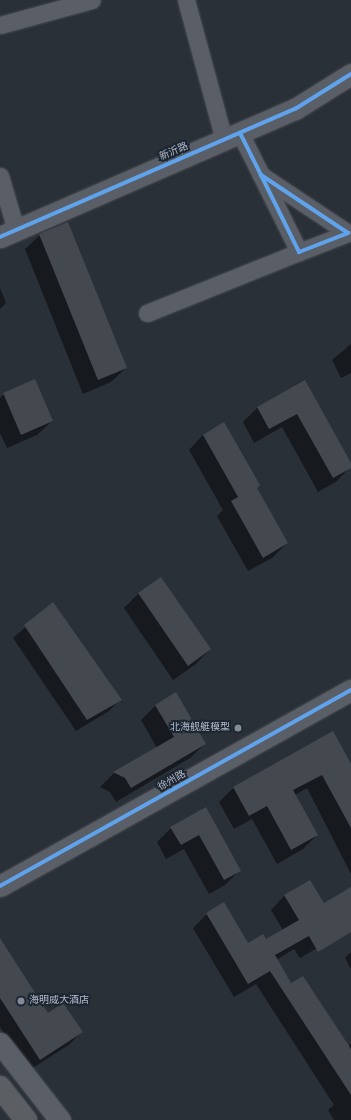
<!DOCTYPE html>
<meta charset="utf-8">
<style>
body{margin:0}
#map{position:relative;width:351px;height:1120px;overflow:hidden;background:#2a3038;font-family:"Source Sans 3","Noto Sans SC",sans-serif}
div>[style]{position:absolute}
.shadow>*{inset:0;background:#0007}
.building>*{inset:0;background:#444950}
.roads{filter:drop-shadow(0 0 1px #484c53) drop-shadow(0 0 1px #484c53)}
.minor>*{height:17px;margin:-8.5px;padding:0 8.5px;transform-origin:8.5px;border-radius:8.5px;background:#5a5e66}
.tertiary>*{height:21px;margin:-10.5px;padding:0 10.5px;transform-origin:10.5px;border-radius:10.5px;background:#5a5e66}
.trunk>*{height:22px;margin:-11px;padding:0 11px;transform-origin:11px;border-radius:11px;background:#5b5f64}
.cycleway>*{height:4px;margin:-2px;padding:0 2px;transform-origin:2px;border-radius:2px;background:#60a3ed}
.dots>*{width:11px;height:11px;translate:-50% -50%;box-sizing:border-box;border:2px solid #1d2633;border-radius:50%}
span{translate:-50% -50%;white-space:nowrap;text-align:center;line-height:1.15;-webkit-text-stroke:4px #1d2633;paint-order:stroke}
.street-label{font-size:10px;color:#b4bcc9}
.poi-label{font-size:10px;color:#b4bcc9}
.right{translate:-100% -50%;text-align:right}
.left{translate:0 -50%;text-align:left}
</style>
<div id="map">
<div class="shadow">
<i style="clip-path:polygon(40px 235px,126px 368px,111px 382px,83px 394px,25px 249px)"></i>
<i style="clip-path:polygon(0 288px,6px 303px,0 309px)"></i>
<i style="clip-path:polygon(351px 344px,351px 373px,341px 378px,332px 360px)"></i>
<i style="clip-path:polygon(304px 382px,351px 466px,337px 481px,318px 492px,282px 427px,254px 443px,243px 422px,257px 408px)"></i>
<i style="clip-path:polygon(4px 394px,52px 421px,37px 435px,7px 448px,0 433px,0 398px)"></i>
<i style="clip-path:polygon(203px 435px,256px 489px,287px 543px,272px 558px,248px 571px,217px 516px,223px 510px,189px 450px)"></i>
<i style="clip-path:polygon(161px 578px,210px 649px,196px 664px,173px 680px,124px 608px,138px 594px)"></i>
<i style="clip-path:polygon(52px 604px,120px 700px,109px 711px,76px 731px,13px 638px)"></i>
<i style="clip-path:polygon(155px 706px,205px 744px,190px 758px,116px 802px,110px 792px,100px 787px,114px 773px,157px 748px,141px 720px)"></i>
<i style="clip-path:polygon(351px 767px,351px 874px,307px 788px,295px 795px,317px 835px,303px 849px,277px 864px,252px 819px,234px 829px,219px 802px,233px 788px)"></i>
<i style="clip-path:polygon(205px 808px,240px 870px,225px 885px,209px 894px,184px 849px,166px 859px,157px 842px,171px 828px)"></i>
<i style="clip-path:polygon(351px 888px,351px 928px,300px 958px,294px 949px,276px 960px,291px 984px,348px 1046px,351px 1044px,351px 1120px,334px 1120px,328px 1110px,334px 1105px,256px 984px,234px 997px,193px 928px,207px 914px,247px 944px,265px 941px,283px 930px,271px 910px,285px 895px,323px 904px)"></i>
<i style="clip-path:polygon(0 947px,48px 1014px,81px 1032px,70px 1044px,28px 1071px,0 1027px)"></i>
<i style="clip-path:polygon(351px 952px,351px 969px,345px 958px)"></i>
</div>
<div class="building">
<i style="clip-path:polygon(68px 222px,127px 368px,98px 380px,39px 234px)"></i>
<i style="clip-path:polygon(35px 379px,53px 421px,21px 435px,3px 393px)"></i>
<i style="clip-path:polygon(305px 380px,351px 463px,351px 468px,333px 478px,297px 414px,269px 429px,257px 407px)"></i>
<i style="clip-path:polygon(224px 422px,260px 485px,257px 488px,288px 543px,263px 558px,231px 501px,238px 497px,203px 435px)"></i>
<i style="clip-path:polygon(161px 577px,211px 649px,188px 666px,138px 593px)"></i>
<i style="clip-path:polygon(53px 602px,122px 700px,87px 720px,24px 625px)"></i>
<i style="clip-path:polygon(176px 692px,206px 744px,131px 788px,125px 778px,113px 772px,174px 737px,155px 705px)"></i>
<i style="clip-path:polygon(333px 731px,351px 764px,351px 828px,322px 775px,293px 790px,318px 835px,291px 850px,267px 806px,249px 816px,233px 787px)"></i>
<i style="clip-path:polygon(206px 807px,241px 871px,224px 880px,199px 835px,181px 845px,170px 827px)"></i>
<i style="clip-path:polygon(310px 880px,324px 903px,351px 887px,351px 932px,318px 952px,309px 936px,275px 955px,291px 983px,303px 976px,351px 1049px,351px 1095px,270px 971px,248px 984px,206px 913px,224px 902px,248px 943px,263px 934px,266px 939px,299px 920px,284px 895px)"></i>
<i style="clip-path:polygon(0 938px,48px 1013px,63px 1003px,83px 1032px,40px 1060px,0 998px)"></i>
</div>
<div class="roads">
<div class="minor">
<i style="left:186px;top:0;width:145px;rotate:74.8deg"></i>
<i style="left:0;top:25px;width:95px;rotate:-15.2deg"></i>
<i style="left:240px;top:133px;width:47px;rotate:63.4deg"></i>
<i style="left:261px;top:175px;width:86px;rotate:63.7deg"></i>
<i style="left:299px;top:252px;width:53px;rotate:-21.2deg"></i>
<i style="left:348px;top:233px;width:105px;rotate:-146.3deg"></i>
<i style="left:0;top:176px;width:56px;rotate:73.5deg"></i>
<i style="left:147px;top:313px;width:164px;rotate:-21.9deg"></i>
</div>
<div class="tertiary">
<i style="left:0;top:237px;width:322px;rotate:-23.5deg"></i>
<i style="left:295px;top:109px;width:66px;rotate:-32deg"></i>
<i style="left:0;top:886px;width:402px;rotate:-29.2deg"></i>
<i style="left:0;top:1043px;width:98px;rotate:52.1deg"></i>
</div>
<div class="trunk">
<i style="left:0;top:1087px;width:42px;rotate:51.8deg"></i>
</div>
</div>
<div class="cycleway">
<i style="left:240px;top:133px;width:47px;rotate:63.4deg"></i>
<i style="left:261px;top:175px;width:86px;rotate:63.7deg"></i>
<i style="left:299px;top:252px;width:53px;rotate:-21.2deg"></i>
<i style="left:348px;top:233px;width:105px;rotate:-146.3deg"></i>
<i style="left:0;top:237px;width:322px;rotate:-23.5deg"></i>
<i style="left:295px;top:109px;width:66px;rotate:-32deg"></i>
<i style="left:0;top:886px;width:402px;rotate:-29.2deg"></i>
</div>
<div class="dots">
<i style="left:238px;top:728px;background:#848b96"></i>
<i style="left:21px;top:1001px;background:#848b96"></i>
</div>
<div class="street-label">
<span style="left:174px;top:152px;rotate:-23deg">新沂路</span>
<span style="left:172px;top:781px;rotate:-29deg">徐州路</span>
</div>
<div class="poi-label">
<span class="right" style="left:230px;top:728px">北海舰艇模型</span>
<span class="left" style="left:29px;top:1001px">海明威大酒店</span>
</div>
</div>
